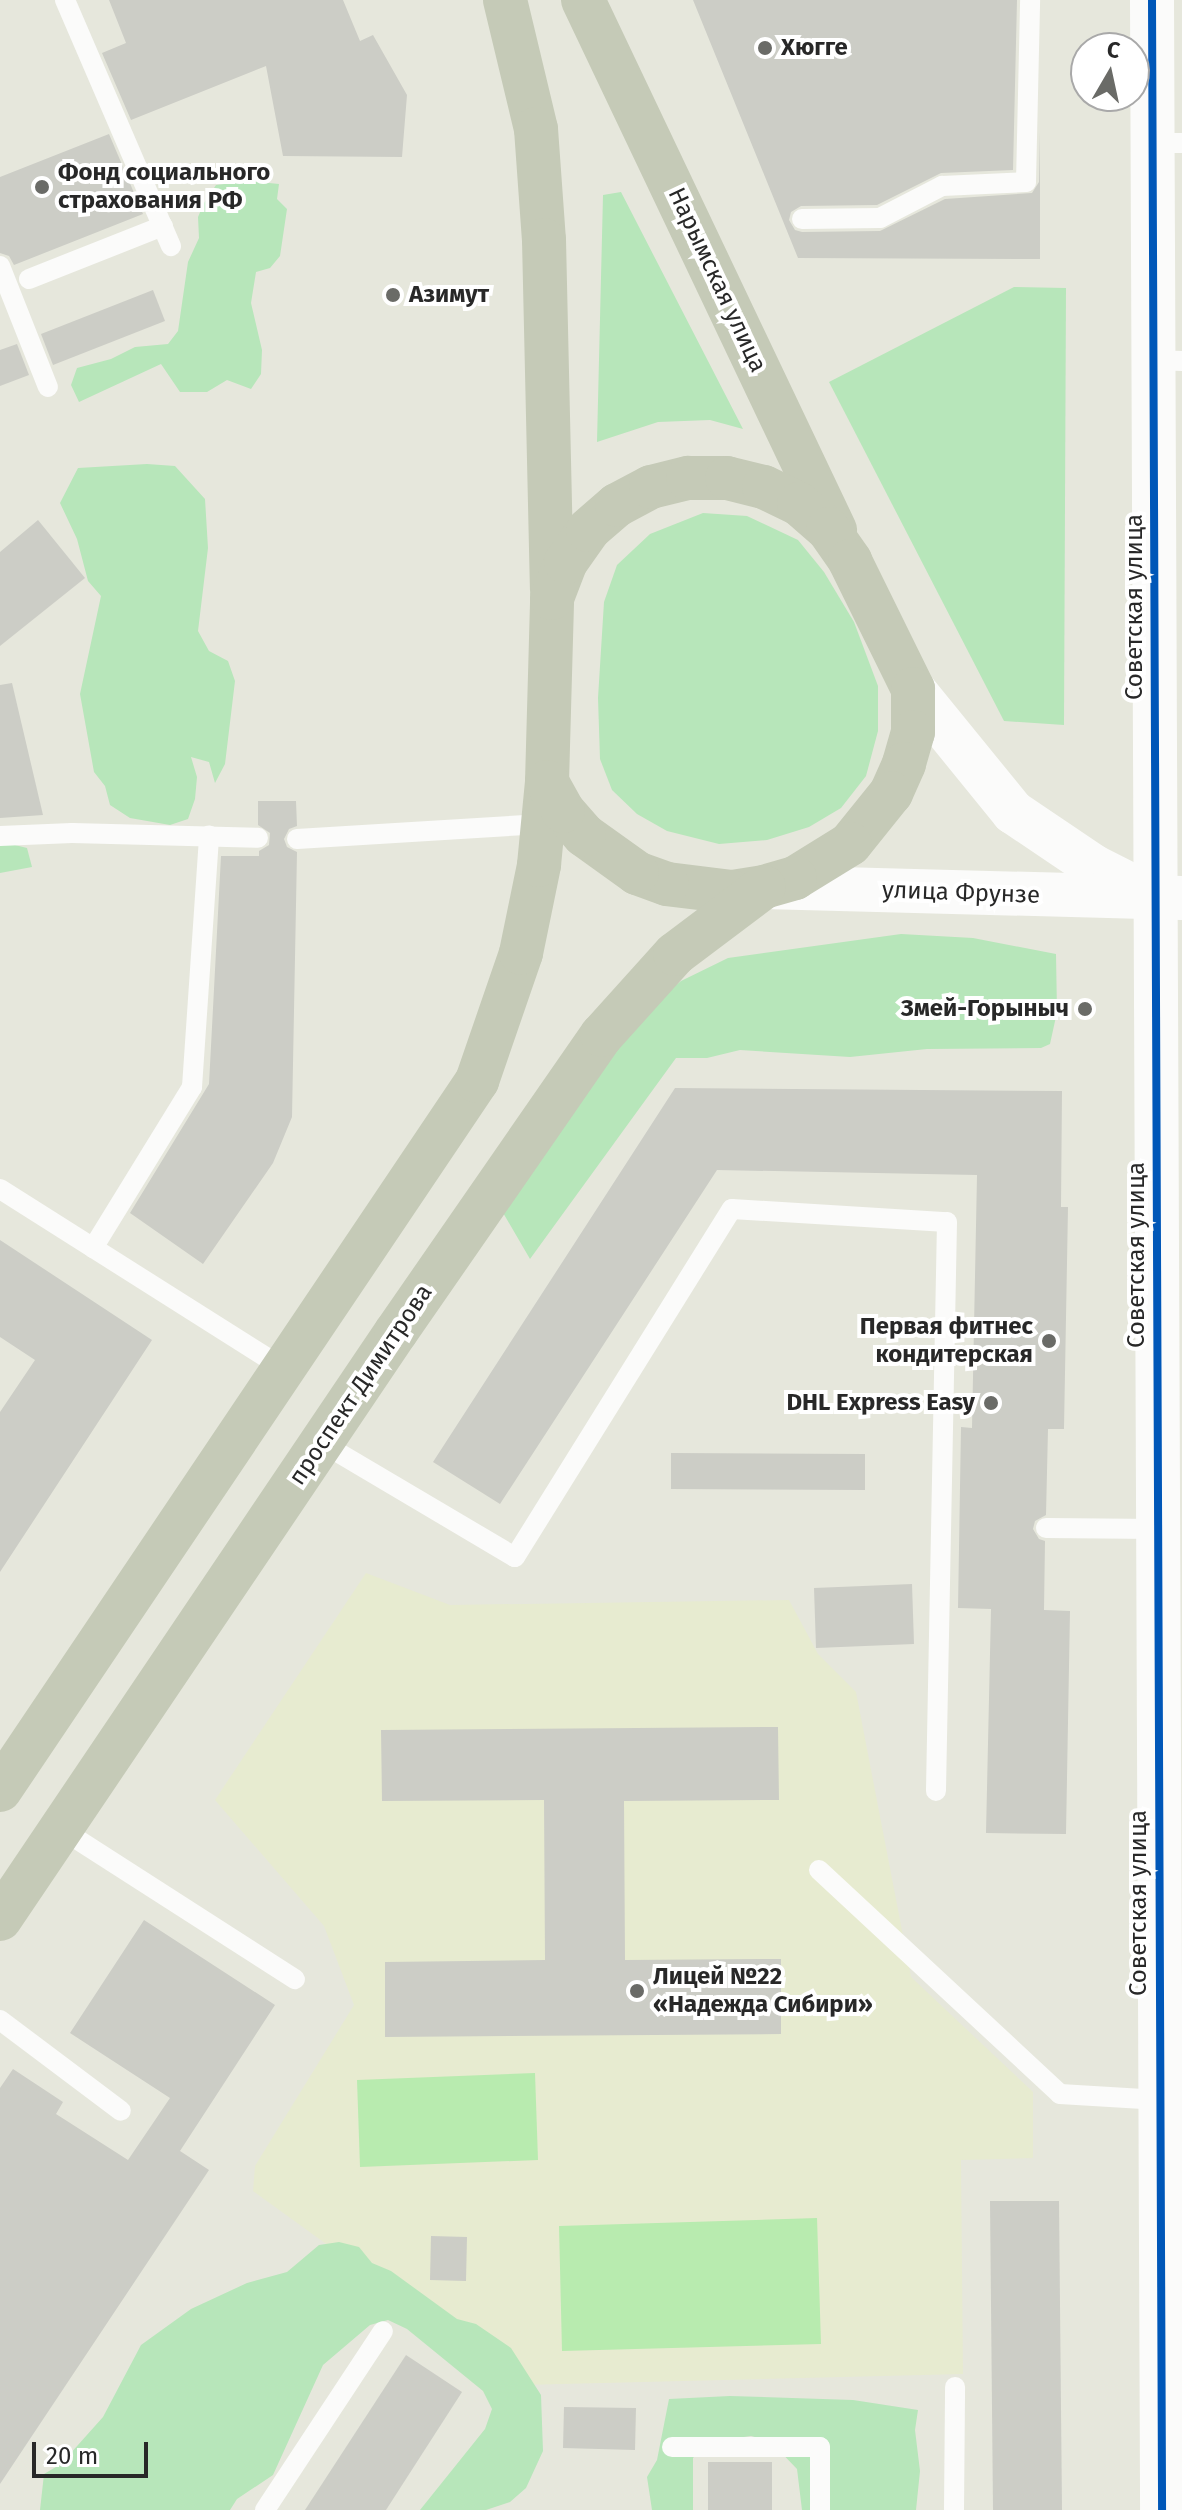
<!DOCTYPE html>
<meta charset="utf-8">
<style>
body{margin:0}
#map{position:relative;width:1182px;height:2510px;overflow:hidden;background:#e6e7dc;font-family:"Fira Sans",sans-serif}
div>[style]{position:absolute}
.education>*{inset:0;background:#e7ebd0}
.green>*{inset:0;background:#b7e6ba}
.pitch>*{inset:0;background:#b8ebaf}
.building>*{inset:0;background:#cccdc6}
.service>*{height:20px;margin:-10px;padding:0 10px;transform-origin:10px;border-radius:10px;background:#fbfbfa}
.tertiary>*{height:44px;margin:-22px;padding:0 22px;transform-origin:22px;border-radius:22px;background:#fbfbfa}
.secondary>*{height:44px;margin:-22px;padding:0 22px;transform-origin:22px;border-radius:22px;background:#fbfbfa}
.primary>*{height:44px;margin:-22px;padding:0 22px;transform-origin:22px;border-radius:22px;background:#c5cab7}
.cycleway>*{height:8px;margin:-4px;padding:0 4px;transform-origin:4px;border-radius:4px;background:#0057b8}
.dots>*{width:22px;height:22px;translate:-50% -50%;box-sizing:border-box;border:4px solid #fff;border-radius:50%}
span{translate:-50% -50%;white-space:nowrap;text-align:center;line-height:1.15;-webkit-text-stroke:8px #fff;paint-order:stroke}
.poi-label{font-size:24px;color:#282828;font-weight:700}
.left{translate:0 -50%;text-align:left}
.right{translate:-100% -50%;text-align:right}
.street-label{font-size:24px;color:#282828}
.north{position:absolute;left:1070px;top:32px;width:80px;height:80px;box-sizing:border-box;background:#fff;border:2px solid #a9a9a9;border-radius:50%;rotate:9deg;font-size:22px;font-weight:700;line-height:32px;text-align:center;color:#282828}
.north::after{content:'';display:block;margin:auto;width:28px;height:36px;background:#6a6b67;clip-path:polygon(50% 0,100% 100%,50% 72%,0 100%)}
.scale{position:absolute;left:32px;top:2442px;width:116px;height:36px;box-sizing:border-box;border:4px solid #282828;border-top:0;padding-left:10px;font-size:24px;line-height:28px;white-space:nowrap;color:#282828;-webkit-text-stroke:6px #fff;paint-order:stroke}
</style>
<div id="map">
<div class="education">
<i style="clip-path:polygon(366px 1573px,450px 1605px,789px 1600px,818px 1654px,856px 1692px,911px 1977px,1033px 2092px,1033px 2158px,961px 2160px,963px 2374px,521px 2385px,253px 2191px,255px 2166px,354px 2005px,324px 1926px,215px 1800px)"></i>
</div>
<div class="green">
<i style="clip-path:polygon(250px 181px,279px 184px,277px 199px,287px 209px,280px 256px,270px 268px,256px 272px,251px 303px,262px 350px,261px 374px,251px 389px,227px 380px,207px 392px,180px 392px,161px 364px,79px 402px,71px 385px,77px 368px,111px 359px,135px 347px,168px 344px,178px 331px,188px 262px,199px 238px,198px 217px,204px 203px,216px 185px)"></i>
<i style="clip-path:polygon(621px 192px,743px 429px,710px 420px,658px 422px,597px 442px,603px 195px)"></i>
<i style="clip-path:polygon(1014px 287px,1066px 288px,1064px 725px,1004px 721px,829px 382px)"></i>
<i style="clip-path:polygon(147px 464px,175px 466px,205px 499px,208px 548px,198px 631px,209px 651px,228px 661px,235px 681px,225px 764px,215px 783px,209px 762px,191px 757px,197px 777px,195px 799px,188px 819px,170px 825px,130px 818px,110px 805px,105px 786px,94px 772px,80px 694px,101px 596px,88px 581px,77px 539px,60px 503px,78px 468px)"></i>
<i style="clip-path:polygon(703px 513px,747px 516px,798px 540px,824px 572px,854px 622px,878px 686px,878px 731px,866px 776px,841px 808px,809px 827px,767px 840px,719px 844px,667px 831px,637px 814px,612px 790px,600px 759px,598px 698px,604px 602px,617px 565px,650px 534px)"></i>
<i style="clip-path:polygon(7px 843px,27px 848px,32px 867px,0 873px,0 845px)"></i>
<i style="clip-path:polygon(901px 934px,973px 938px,1056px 954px,1057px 1012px,1050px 1044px,1041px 1048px,927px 1049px,850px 1057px,740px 1050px,707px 1058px,676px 1058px,530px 1259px,502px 1211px,625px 1028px,681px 981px,728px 958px)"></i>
<i style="clip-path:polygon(339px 2242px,359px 2247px,372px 2263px,391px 2271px,457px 2319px,476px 2324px,511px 2348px,541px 2395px,543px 2451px,526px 2488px,510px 2502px,486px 2510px,420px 2510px,485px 2429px,492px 2409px,483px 2391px,407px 2329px,388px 2320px,370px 2325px,323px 2365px,273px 2475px,237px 2499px,230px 2510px,40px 2510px,44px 2474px,61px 2464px,103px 2417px,141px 2345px,191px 2309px,247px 2283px,287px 2272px,319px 2245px)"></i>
<i style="clip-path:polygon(730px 2396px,853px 2400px,918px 2410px,915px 2430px,920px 2471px,916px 2510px,802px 2510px,797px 2469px,770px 2441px,751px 2436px,708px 2442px,693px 2458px,693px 2510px,652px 2510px,647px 2477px,657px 2460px,669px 2399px)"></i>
</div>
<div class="pitch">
<i style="clip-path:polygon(535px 2073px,538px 2160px,360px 2167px,357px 2080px)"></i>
<i style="clip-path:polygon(817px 2218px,821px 2344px,562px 2351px,559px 2226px)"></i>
</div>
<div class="building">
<i style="clip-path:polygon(109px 0,343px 0,360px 41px,373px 35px,407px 95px,402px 157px,283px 156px,266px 66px,131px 120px,102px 53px,126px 43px)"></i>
<i style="clip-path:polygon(693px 0,1017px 0,1013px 170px,941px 173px,877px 205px,801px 206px,791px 212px,789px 220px,795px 230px,802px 232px,880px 231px,945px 199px,1032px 193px,1039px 182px,1040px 131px,1040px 259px,798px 258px)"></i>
<i style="clip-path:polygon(109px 134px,143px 214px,14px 265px,9px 256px,0 253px,0 177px)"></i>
<i style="clip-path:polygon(153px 290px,165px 321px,53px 365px,41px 334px)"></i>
<i style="clip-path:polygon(17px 344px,29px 375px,0 386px,0 350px)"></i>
<i style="clip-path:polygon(38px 520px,85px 578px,0 646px,0 552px)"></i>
<i style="clip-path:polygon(12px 683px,43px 815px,0 818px,0 685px)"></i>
<i style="clip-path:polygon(258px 801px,296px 801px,297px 826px,289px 829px,284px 839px,287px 847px,297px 852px,292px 1117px,273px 1163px,203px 1264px,130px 1213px,209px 1084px,221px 856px,259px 856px,259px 851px,269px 845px,270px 833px,258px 825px)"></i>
<i style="clip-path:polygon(675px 1088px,1062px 1091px,1061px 1207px,1068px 1207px,1064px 1429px,1048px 1429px,1046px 1515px,1035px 1521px,1033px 1529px,1039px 1539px,1045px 1541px,1044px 1610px,1070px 1611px,1066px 1834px,986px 1833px,991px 1609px,958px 1608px,961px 1427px,972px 1428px,977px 1175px,717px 1170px,500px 1504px,433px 1462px)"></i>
<i style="clip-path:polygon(0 1240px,152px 1340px,0 1572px,0 1412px,35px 1360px,0 1337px)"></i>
<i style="clip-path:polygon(671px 1453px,865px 1454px,865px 1490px,671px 1489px)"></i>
<i style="clip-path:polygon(912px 1584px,914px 1644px,816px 1648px,814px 1588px)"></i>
<i style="clip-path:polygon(778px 1727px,779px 1800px,624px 1801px,625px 1960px,781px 1959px,781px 2034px,385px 2037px,385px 1962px,545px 1960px,544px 1800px,382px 1801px,381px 1730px)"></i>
<i style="clip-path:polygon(144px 1920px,275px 2005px,180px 2151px,209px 2170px,0 2484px,0 2088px,13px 2069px,63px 2102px,56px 2114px,128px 2160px,170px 2098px,70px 2033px)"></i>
<i style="clip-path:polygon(990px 2201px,1059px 2201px,1062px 2510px,993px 2510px)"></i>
<i style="clip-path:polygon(431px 2236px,467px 2237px,466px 2281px,430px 2280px)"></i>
<i style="clip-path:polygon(406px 2355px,462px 2392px,386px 2510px,305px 2510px)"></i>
<i style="clip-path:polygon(564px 2407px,636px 2408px,635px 2450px,563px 2448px)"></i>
<i style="clip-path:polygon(708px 2462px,772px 2462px,772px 2510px,708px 2510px)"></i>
</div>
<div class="service">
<i style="left:65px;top:0;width:268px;rotate:66.7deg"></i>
<i style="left:1153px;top:143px;width:29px"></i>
<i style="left:802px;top:219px;width:78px;rotate:-0.7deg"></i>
<i style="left:880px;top:218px;width:70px;rotate:-27.3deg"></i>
<i style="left:942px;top:186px;width:84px;rotate:-2.7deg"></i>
<i style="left:1026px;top:182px;width:182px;rotate:-88.7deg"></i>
<i style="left:0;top:266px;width:130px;rotate:68.4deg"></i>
<i style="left:29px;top:279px;width:144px;rotate:-21.6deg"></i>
<i style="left:1154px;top:360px;width:28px;rotate:2deg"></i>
<i style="left:0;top:836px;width:72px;rotate:-2.4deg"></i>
<i style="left:72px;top:833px;width:186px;rotate:1.5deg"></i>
<i style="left:297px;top:839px;width:245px;rotate:-3.5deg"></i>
<i style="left:0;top:1189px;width:337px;rotate:32.3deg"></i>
<i style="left:93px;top:1248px;width:189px;rotate:-58.4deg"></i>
<i style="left:192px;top:1087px;width:252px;rotate:-86.1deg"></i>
<i style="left:322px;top:1443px;width:224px;rotate:30.6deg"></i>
<i style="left:515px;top:1557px;width:410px;rotate:-58.1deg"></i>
<i style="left:732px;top:1209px;width:215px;rotate:3.5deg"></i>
<i style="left:947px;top:1222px;width:569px;rotate:91.11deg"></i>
<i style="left:1046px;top:1528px;width:112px;rotate:0.5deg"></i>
<i style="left:61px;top:1829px;width:278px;rotate:32.7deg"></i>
<i style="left:819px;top:1870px;width:329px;rotate:42.9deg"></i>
<i style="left:1060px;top:2094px;width:100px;rotate:3.4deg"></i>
<i style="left:0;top:2020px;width:151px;rotate:36.9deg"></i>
<i style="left:672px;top:2447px;width:148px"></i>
<i style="left:820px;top:2447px;width:63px;rotate:90deg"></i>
<i style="left:265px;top:2510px;width:214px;rotate:-56.6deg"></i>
<i style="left:954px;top:2510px;width:123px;rotate:-89.5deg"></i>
</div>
<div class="tertiary">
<i style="left:1152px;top:0;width:2510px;rotate:89.77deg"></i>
</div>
<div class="secondary">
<i style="left:913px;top:689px;width:159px;rotate:50.9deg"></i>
<i style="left:1013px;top:812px;width:97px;rotate:34deg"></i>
<i style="left:1093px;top:866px;width:62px;rotate:27deg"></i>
<i style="left:764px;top:887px;width:418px;rotate:1.5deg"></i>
</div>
<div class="primary">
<i style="left:505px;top:0;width:133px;rotate:76.5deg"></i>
<i style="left:536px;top:129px;width:111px;rotate:85.9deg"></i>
<i style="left:544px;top:240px;width:349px;rotate:88.7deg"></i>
<i style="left:583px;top:0;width:587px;rotate:64.57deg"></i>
<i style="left:0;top:1790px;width:855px;rotate:-56.07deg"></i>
<i style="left:477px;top:1081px;width:135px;rotate:-71deg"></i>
<i style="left:521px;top:953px;width:90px;rotate:-78.4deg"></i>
<i style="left:539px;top:865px;width:83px;rotate:-84.5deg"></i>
<i style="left:547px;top:782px;width:184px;rotate:-88.4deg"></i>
<i style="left:552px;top:598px;width:39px;rotate:-69deg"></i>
<i style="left:566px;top:562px;width:39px;rotate:-55deg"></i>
<i style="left:588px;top:530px;width:38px;rotate:-41deg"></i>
<i style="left:617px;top:505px;width:38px;rotate:-28deg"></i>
<i style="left:651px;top:487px;width:38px;rotate:-14deg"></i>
<i style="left:688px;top:478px;width:39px"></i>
<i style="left:727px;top:478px;width:38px;rotate:14deg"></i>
<i style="left:764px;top:487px;width:39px;rotate:26deg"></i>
<i style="left:799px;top:504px;width:38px;rotate:41deg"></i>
<i style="left:828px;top:529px;width:39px;rotate:55deg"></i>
<i style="left:850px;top:561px;width:143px;rotate:63.8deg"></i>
<i style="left:913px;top:689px;width:43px;rotate:90deg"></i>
<i style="left:913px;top:732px;width:33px;rotate:106deg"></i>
<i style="left:904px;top:764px;width:32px;rotate:114deg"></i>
<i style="left:891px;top:793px;width:65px;rotate:128.8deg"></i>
<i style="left:850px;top:844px;width:65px;rotate:148.3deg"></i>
<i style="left:795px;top:878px;width:32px;rotate:164deg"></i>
<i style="left:764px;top:887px;width:32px;rotate:171deg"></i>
<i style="left:732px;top:892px;width:65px;rotate:-173deg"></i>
<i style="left:667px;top:884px;width:32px;rotate:-160deg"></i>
<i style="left:637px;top:873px;width:65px;rotate:-144.4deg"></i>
<i style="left:584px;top:835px;width:32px;rotate:-131deg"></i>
<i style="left:563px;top:811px;width:33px;rotate:-119deg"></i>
<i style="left:0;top:1919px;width:708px;rotate:-56deg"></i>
<i style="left:396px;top:1332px;width:361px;rotate:-55.3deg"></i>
<i style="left:602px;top:1035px;width:109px;rotate:-48deg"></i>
<i style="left:675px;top:954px;width:111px;rotate:-37deg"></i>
</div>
<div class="cycleway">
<i style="left:1152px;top:0;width:2510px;rotate:89.77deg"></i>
</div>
<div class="dots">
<i style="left:765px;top:48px;background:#6a6b67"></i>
<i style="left:42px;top:187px;background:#6a6b67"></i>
<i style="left:393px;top:295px;background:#6a6b67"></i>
<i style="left:1085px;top:1009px;background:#6a6b67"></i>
<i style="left:1049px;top:1341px;background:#6a6b67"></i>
<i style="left:991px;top:1403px;background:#6a6b67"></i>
<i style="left:637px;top:1991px;background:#6a6b67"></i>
</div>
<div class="poi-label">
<span class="left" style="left:781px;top:48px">Хюгге</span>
<span class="left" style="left:58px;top:187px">Фонд социального<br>страхования РФ</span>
<span class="left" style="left:409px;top:295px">Азимут</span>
<span class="right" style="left:1069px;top:1009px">Змей-Горыныч</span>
<span class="right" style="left:1033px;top:1341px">Первая фитнес<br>кондитерская</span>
<span class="right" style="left:975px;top:1403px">DHL Express Easy</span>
<span class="left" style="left:653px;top:1991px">Лицей №22<br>«Надежда Сибири»</span>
</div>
<div class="street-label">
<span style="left:717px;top:280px;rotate:65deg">Нарымская улица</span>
<span style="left:1135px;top:607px;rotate:-90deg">Советская улица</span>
<span style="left:961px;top:893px;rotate:2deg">улица Фрунзе</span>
<span style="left:1137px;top:1255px;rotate:-90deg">Советская улица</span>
<span style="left:361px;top:1385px;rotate:-56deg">проспект Димитрова</span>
<span style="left:1139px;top:1903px;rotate:-90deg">Советская улица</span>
</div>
<div class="north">С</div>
<div class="scale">20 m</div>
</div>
